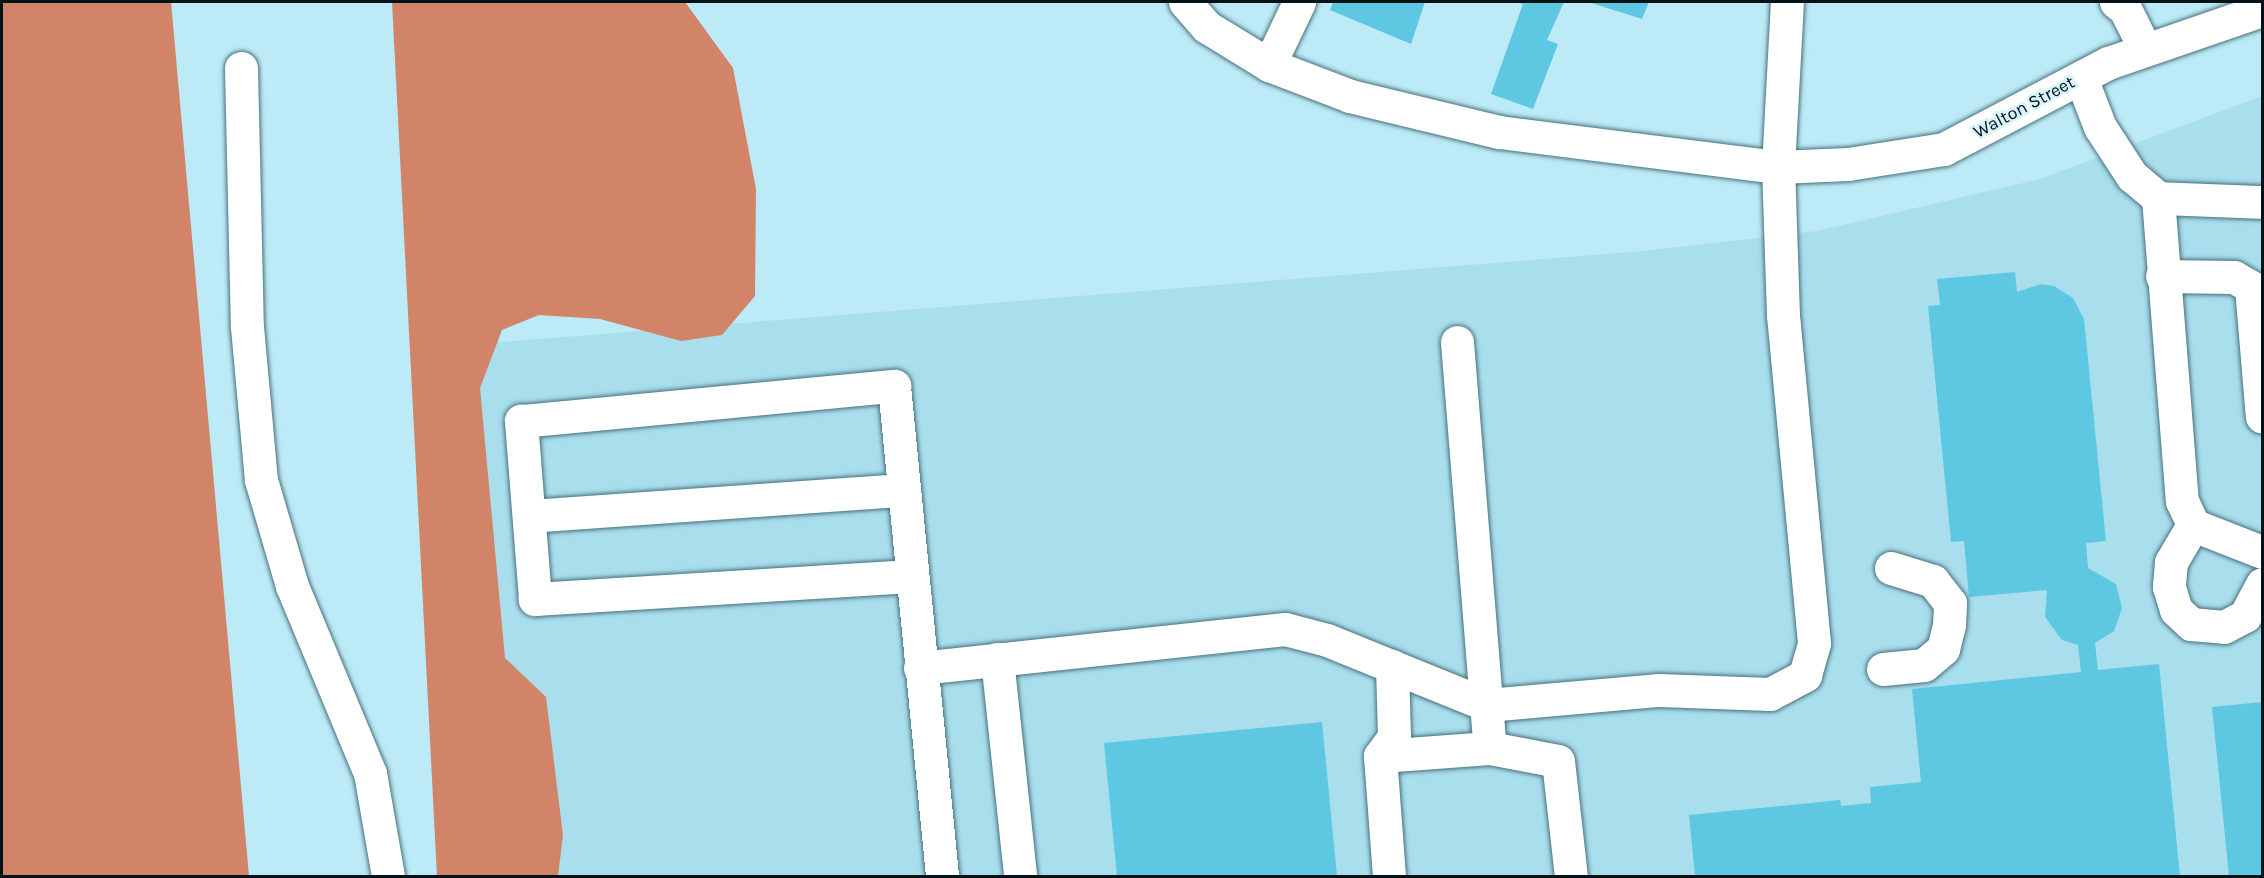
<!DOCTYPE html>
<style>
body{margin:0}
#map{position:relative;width:2264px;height:878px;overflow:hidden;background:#bceaf6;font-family:Karla,sans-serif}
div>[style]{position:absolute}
.built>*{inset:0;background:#a9deed}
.forest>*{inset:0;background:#d28468}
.building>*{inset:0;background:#5ec8e3}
.roads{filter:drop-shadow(0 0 2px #47717c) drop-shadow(0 0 2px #47717c)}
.minor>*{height:33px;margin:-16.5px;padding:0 16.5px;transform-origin:16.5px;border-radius:16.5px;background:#fff}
span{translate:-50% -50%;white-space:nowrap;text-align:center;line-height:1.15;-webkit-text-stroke:5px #d9f3fb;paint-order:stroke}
.street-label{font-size:18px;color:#031317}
.frame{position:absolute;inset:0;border:3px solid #031317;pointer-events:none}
</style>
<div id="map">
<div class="built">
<i style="clip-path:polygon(2262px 96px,2262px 876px,481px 876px,453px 346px,1644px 251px,1817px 231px,2040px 179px)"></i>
</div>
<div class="forest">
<i style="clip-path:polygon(2px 2px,171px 2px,249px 876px,2px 876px)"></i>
<i style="clip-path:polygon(392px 2px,685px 2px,733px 68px,756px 189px,755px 296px,722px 335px,681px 341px,600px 319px,539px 315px,502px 330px,480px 388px,505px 658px,546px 697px,563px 835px,558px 876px,437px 876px)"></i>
</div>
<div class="building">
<i style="clip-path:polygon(1333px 2px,1425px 2px,1411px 44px,1330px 10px)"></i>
<i style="clip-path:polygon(1516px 2px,1564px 2px,1547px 40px,1558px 44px,1533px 109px,1491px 94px,1523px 4px)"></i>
<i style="clip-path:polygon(1588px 2px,1649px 2px,1642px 19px)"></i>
<i style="clip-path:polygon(2015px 272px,2017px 292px,2041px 284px,2054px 286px,2073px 298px,2084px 319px,2106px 541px,2086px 543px,2088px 568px,2116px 584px,2122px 608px,2114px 631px,2095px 643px,2098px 670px,2159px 664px,2180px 876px,1695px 876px,1689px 815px,1840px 800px,1841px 806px,1871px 803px,1870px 787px,1921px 782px,1912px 689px,2081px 672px,2078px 645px,2062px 640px,2045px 617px,2047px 590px,1969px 597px,1964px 541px,1951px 542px,1928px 306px,1940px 305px,1937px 279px)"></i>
<i style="clip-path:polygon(2262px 702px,2262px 876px,2229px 876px,2212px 707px)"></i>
<i style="clip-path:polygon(1322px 722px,1337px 876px,1117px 876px,1104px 743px)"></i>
</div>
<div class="roads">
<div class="minor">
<i style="left:1185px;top:2px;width:33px;rotate:49deg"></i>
<i style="left:1207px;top:27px;width:73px;rotate:31.5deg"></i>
<i style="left:1269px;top:65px;width:87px;rotate:20.9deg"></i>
<i style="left:1350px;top:96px;width:153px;rotate:13.6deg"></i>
<i style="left:1499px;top:132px;width:281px;rotate:7.2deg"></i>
<i style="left:1778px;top:167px;width:70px;rotate:-2.5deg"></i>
<i style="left:1848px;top:164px;width:97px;rotate:-8.9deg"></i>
<i style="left:1944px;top:149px;width:185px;rotate:-27.7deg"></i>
<i style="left:2108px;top:63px;width:163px;rotate:-19deg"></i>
<i style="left:2116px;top:2px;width:11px;rotate:38deg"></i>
<i style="left:2125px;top:9px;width:45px;rotate:63.4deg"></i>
<i style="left:1269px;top:65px;width:70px;rotate:-64.5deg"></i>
<i style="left:241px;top:68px;width:259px;rotate:88.7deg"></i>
<i style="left:247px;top:327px;width:154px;rotate:84.8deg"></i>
<i style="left:261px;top:480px;width:110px;rotate:73.7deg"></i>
<i style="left:292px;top:586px;width:203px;rotate:67.4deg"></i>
<i style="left:370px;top:773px;width:105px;rotate:80.1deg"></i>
<i style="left:2081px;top:78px;width:53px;rotate:68.8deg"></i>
<i style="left:2100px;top:127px;width:59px;rotate:56.9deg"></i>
<i style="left:2132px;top:176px;width:34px;rotate:40deg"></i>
<i style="left:2158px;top:198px;width:104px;rotate:2.2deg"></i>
<i style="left:2158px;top:198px;width:304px;rotate:85.5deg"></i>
<i style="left:2182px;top:501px;width:26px;rotate:65deg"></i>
<i style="left:2193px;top:525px;width:74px;rotate:21.4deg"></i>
<i style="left:2162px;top:276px;width:72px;rotate:0.8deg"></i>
<i style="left:2234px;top:277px;width:20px;rotate:30deg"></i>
<i style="left:2251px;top:287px;width:130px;rotate:85.2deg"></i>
<i style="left:1457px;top:342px;width:407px;rotate:85.4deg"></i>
<i style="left:1490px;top:748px;width:69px;rotate:10.8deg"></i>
<i style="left:1558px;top:761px;width:116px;rotate:83.6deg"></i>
<i style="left:529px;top:516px;width:376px;rotate:-4deg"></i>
<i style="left:2193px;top:525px;width:43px;rotate:120.7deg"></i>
<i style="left:2171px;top:562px;width:25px;rotate:95deg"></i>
<i style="left:2169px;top:587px;width:24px;rotate:73deg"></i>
<i style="left:2176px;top:610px;width:21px;rotate:43deg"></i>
<i style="left:2191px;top:624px;width:33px;rotate:5deg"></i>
<i style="left:2224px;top:627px;width:24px;rotate:-28deg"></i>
<i style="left:2245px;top:616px;width:36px;rotate:-62deg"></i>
<i style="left:911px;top:576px;width:377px;rotate:176.5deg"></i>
<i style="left:535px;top:599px;width:179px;rotate:-94.5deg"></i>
<i style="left:521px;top:421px;width:375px;rotate:-5.4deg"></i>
<i style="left:894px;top:386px;width:492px;rotate:84.4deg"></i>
<i style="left:997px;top:659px;width:218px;rotate:83.9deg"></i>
<i style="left:920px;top:668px;width:367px;rotate:-6.1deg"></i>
<i style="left:1285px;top:629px;width:43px;rotate:14.7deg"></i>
<i style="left:1327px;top:640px;width:173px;rotate:22.1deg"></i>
<i style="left:1487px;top:705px;width:173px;rotate:-5deg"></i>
<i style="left:1659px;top:690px;width:111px;rotate:2.1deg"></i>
<i style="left:1770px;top:694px;width:40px;rotate:-28deg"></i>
<i style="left:1805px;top:675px;width:33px;rotate:-74deg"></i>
<i style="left:1814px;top:643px;width:328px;rotate:-95.4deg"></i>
<i style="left:1783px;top:316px;width:149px;rotate:-91.9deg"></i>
<i style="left:1778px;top:167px;width:165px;rotate:-86.9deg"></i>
<i style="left:1883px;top:669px;width:41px;rotate:-5.6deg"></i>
<i style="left:1924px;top:665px;width:25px;rotate:-40deg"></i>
<i style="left:1943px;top:649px;width:25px;rotate:-76deg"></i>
<i style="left:1949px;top:625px;width:22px;rotate:-87deg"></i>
<i style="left:1950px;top:603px;width:28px;rotate:-128deg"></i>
<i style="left:1933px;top:581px;width:44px;rotate:-162.8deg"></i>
<i style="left:1380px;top:756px;width:110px;rotate:-4.2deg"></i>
<i style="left:1389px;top:876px;width:120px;rotate:-94.3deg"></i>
<i style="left:1380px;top:756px;width:24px;rotate:-54deg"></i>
<i style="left:1394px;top:737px;width:71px;rotate:-91.6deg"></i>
</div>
</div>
<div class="street-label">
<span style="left:2024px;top:107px;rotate:-28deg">Walton Street</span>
</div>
<div class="frame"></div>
</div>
